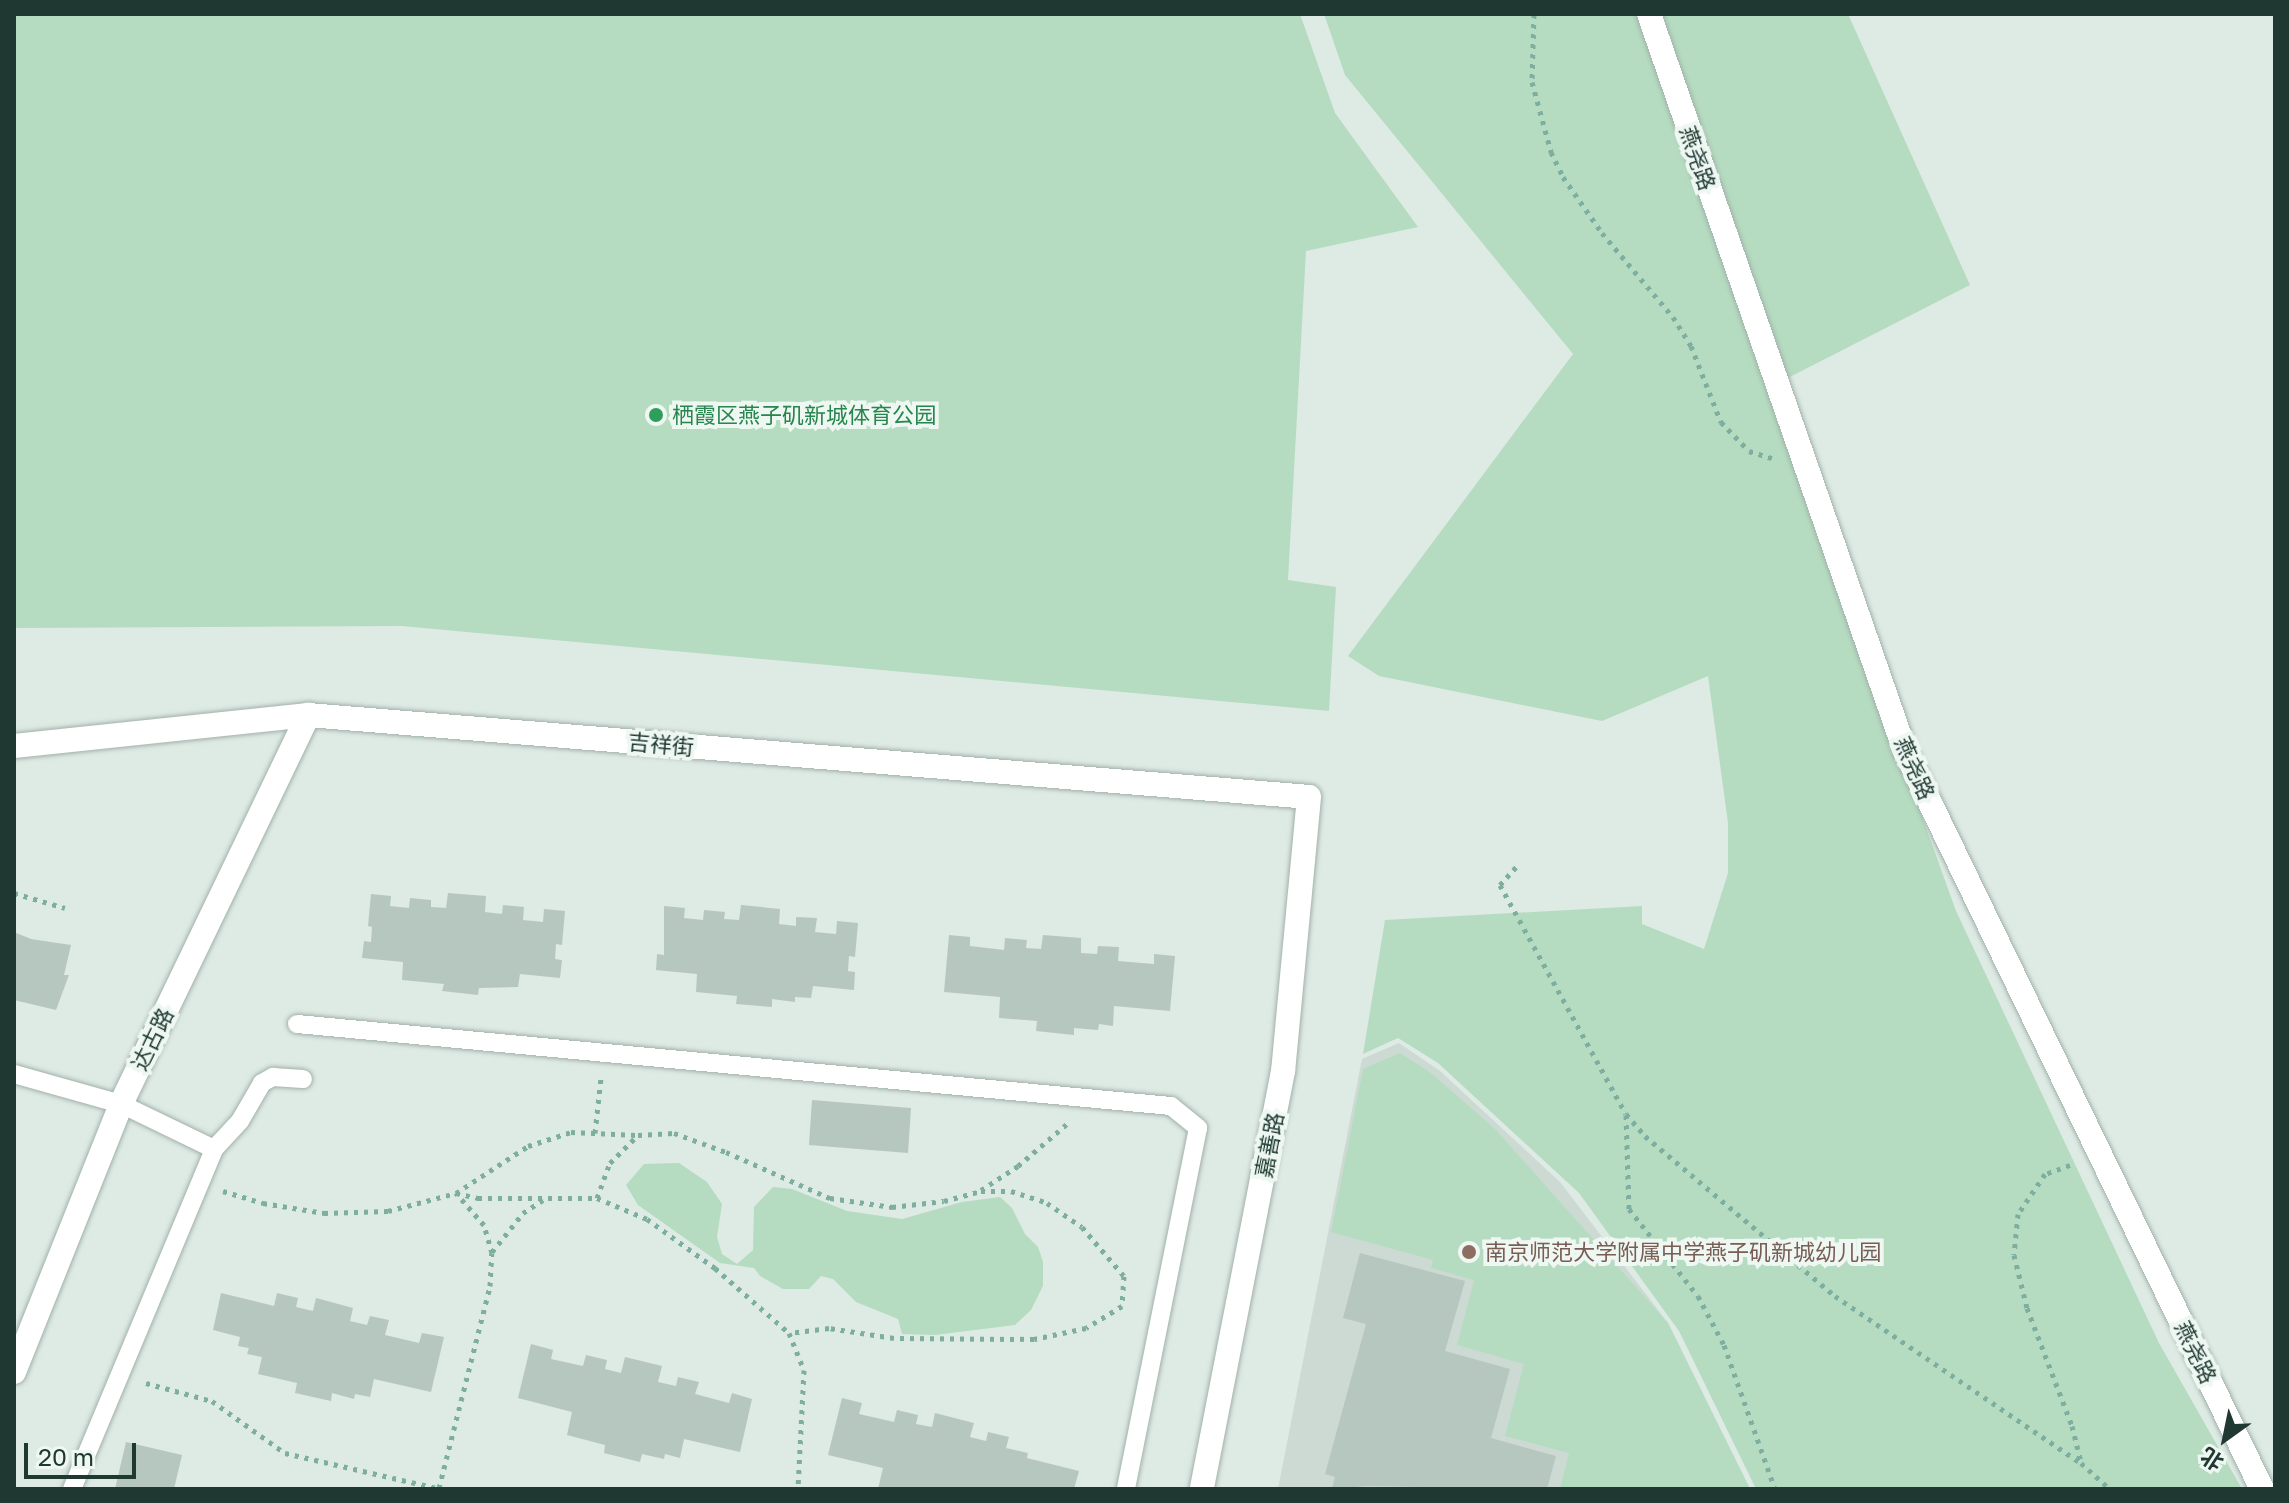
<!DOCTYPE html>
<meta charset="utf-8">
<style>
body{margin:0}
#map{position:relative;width:2289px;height:1503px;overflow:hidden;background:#deeae4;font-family:"Golos Text","Noto Sans SC",sans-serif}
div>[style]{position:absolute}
.built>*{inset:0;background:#ccdad3}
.green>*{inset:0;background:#b5dcc0}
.building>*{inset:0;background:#b6c7c0}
.path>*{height:5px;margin-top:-2.5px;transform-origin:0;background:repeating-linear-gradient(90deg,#7dae9f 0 4px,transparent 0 10px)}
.roads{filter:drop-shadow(0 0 2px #a1b1ab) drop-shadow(0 0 2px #a1b1ab)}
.service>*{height:18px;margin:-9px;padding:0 9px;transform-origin:9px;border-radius:9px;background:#fff}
.minor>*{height:24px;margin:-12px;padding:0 12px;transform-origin:12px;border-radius:12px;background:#fff}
.tertiary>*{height:24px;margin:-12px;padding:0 12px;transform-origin:12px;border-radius:12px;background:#fff}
.dots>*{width:22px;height:22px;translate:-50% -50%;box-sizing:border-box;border:4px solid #eef7f2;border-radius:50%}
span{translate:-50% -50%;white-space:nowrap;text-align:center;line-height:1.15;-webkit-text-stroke:8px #eef7f2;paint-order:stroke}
.street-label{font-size:22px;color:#1f3932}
.leisure-label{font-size:22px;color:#27864d}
.left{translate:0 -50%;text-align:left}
.education-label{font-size:22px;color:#785e54}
.frame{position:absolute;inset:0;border:16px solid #1f3932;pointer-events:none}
.north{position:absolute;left:2185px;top:1399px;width:80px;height:80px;-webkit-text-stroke:6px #eef7f2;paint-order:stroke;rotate:213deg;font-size:22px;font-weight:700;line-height:32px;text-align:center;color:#1f3932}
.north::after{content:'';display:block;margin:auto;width:28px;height:36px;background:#1f3932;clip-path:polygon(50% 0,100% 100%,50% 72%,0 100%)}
.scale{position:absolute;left:24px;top:1443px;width:112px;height:36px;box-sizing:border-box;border:4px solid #1f3932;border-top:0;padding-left:10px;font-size:24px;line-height:28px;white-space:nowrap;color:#1f3932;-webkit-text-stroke:6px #eef7f2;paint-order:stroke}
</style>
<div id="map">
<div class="built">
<i style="clip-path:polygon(1399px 1043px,1440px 1071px,1560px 1182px,1668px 1323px,1750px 1489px,1278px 1489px,1362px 1059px)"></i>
</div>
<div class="green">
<i style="clip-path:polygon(14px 14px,1300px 14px,1335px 113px,1418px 227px,1306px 251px,1288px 580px,1336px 587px,1329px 711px,402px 626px,14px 628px)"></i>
<i style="clip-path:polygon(1324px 14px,1848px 14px,1970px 285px,1768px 388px,1956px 911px,2159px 1343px,2242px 1489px,1756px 1489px,1679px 1331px,1579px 1193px,1438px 1063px,1398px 1038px,1363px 1054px,1385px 920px,1642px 906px,1642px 924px,1704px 949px,1728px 873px,1728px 823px,1708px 676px,1602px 721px,1379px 676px,1348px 656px,1573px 354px,1345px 75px)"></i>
<i style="clip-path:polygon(1400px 1053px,1431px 1073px,1495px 1129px,1668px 1323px,1750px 1489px,1560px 1489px,1569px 1453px,1505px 1436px,1524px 1364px,1457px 1345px,1474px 1280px,1431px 1268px,1433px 1260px,1331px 1232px,1363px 1069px)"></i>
<i style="clip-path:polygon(679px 1163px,707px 1182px,722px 1204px,717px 1237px,722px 1254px,737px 1264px,753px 1250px,754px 1207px,773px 1187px,792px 1189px,847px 1211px,902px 1219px,962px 1202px,1000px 1197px,1012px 1208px,1025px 1234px,1038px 1247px,1043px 1262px,1043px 1286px,1031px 1310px,1015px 1325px,935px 1335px,902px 1334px,898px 1319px,856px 1302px,833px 1279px,821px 1276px,809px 1289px,783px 1289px,760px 1276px,754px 1268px,720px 1263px,638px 1205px,626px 1185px,644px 1164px)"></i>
</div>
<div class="building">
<i style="clip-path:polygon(448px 893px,486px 896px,485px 912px,502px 914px,503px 905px,524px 907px,523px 920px,543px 922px,544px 909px,565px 911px,562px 945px,556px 944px,555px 959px,562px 960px,560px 978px,520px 974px,518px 987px,479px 988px,478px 995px,442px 991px,444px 984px,402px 980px,403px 962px,362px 958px,364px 941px,371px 942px,372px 927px,368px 926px,371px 894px,391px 896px,390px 906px,409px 908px,410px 898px,431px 900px,431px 907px,446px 908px)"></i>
<i style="clip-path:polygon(741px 905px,780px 909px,779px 924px,796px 926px,796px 917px,817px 918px,815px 932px,836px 934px,837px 921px,858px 923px,855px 957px,849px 956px,848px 971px,855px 972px,854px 990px,813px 986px,811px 998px,795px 997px,795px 1002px,772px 999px,772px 1007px,736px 1004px,737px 996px,696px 992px,697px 974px,656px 970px,657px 954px,664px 955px,664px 906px,685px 908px,684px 918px,703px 920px,704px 910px,725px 912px,724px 919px,739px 920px)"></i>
<i style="clip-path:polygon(14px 932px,31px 939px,71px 945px,64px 975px,69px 975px,56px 1010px,14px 1000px)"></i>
<i style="clip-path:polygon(949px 935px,970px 937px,970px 946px,1004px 950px,1005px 938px,1027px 940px,1026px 948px,1041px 949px,1043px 935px,1081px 938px,1081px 953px,1097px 954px,1098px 946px,1119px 947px,1118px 961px,1154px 964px,1154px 954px,1175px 956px,1170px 1011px,1114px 1006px,1113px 1026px,1099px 1024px,1098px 1030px,1074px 1028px,1074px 1035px,1036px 1031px,1037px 1021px,999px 1018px,1000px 997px,944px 992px)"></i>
<i style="clip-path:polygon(812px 1100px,911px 1108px,908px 1153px,809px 1145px)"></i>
<i style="clip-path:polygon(1360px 1253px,1465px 1281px,1445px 1351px,1510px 1369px,1491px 1438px,1556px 1456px,1547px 1489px,1367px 1486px,1332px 1489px,1335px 1477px,1325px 1474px,1366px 1324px,1343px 1318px)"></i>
<i style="clip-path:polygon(221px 1293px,274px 1306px,277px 1293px,298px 1298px,296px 1307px,313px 1311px,316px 1298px,353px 1308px,350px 1321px,367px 1325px,370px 1316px,389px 1320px,385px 1335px,419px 1343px,422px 1333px,444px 1337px,431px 1392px,374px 1379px,370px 1397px,355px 1394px,354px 1399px,332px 1393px,331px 1401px,295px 1393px,297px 1383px,258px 1374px,262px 1357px,247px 1354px,249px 1348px,238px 1346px,240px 1337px,213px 1330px)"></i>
<i style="clip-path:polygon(531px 1344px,553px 1350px,551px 1359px,583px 1366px,586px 1355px,607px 1360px,605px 1369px,621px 1373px,625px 1357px,662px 1366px,658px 1382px,676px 1386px,678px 1377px,699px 1382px,695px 1394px,729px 1403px,732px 1393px,752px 1399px,740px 1452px,684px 1439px,680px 1458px,665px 1454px,664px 1459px,642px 1454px,640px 1462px,604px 1453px,605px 1445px,567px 1435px,572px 1412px,518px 1398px)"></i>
<i style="clip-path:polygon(842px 1398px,862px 1403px,859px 1414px,894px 1422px,897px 1410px,918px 1415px,916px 1424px,932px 1427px,935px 1413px,974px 1423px,970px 1437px,986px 1441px,988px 1432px,1009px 1437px,1006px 1448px,1028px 1453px,1027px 1458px,1079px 1471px,1074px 1489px,878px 1489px,883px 1468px,828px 1455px)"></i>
<i style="clip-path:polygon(126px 1442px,182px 1455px,174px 1489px,115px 1489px)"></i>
</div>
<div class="path">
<i style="left:1534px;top:14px;width:68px;rotate:91.7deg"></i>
<i style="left:1532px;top:82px;width:73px;rotate:74.8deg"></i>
<i style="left:1551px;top:152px;width:28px;rotate:64deg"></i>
<i style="left:1563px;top:177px;width:68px;rotate:55.1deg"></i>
<i style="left:1602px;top:233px;width:110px;rotate:49.8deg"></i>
<i style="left:1673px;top:317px;width:34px;rotate:58deg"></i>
<i style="left:1691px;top:346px;width:82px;rotate:68.5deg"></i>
<i style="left:1721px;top:422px;width:40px;rotate:46deg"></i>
<i style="left:1749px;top:451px;width:24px;rotate:17deg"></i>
<i style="left:1516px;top:867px;width:24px;rotate:132deg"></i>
<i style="left:1500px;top:885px;width:261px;rotate:61.2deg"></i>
<i style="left:1626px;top:1114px;width:29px;rotate:49deg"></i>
<i style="left:1645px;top:1136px;width:248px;rotate:40.1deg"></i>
<i style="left:1835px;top:1296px;width:297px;rotate:34.2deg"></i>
<i style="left:2081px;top:1463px;width:39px;rotate:42deg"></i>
<i style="left:14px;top:893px;width:53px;rotate:16.4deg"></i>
<i style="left:1626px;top:1115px;width:94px;rotate:88.2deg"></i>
<i style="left:1629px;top:1209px;width:111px;rotate:51.6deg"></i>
<i style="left:1698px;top:1296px;width:55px;rotate:62deg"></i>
<i style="left:1724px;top:1345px;width:153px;rotate:70.5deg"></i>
<i style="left:595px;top:1133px;width:55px;rotate:-83.8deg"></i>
<i style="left:2070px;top:1165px;width:27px;rotate:160deg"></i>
<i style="left:2045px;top:1174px;width:48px;rotate:124deg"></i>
<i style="left:2018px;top:1214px;width:41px;rotate:95.6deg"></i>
<i style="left:2014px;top:1255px;width:55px;rotate:76.2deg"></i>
<i style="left:2027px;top:1308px;width:126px;rotate:69.1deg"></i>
<i style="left:2072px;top:1426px;width:37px;rotate:76deg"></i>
<i style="left:981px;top:1190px;width:44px;rotate:-33deg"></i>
<i style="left:1018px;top:1166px;width:66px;rotate:-40.7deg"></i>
<i style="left:223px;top:1191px;width:42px;rotate:16.7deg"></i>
<i style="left:263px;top:1203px;width:62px;rotate:9.3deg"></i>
<i style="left:324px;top:1213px;width:64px;rotate:-1.8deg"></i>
<i style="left:388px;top:1211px;width:70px;rotate:-14.8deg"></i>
<i style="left:456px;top:1193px;width:23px;rotate:13deg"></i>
<i style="left:478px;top:1198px;width:119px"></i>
<i style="left:597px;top:1198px;width:54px;rotate:22.8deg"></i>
<i style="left:647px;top:1219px;width:84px;rotate:35.8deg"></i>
<i style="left:715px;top:1268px;width:98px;rotate:41.3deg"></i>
<i style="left:789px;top:1333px;width:40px;rotate:68deg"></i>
<i style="left:804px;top:1370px;width:119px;rotate:92.9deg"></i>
<i style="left:597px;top:1198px;width:37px;rotate:-70deg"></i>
<i style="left:610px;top:1163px;width:40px;rotate:-45deg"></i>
<i style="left:638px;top:1135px;width:36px;rotate:-3deg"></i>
<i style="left:674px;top:1133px;width:55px;rotate:20.1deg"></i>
<i style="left:726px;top:1152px;width:114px;rotate:23.9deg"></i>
<i style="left:830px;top:1198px;width:63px;rotate:8.3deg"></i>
<i style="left:892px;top:1207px;width:52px;rotate:-6.6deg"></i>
<i style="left:944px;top:1201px;width:38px;rotate:-15deg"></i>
<i style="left:981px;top:1191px;width:30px"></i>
<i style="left:1011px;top:1191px;width:38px;rotate:18deg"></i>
<i style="left:1047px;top:1203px;width:42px;rotate:34.4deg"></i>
<i style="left:1082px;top:1227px;width:65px;rotate:49.4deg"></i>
<i style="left:1124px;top:1276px;width:30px;rotate:94deg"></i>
<i style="left:1122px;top:1306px;width:42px;rotate:148.6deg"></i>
<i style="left:1086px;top:1328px;width:53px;rotate:168.1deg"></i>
<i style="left:1034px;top:1339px;width:140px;rotate:-179.6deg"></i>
<i style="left:894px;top:1338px;width:66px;rotate:-171.3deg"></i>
<i style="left:829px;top:1328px;width:40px;rotate:172.9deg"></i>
<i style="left:492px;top:1252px;width:50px;rotate:-51.5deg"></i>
<i style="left:523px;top:1213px;width:24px;rotate:-33deg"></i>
<i style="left:146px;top:1383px;width:68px;rotate:15.3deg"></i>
<i style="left:212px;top:1401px;width:90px;rotate:35.5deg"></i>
<i style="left:285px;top:1453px;width:160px;rotate:13deg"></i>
<i style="left:439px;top:1488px;width:208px;rotate:-75.8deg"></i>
<i style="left:490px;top:1286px;width:33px;rotate:-87deg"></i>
<i style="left:492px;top:1253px;width:29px;rotate:-106deg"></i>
<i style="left:484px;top:1225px;width:43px;rotate:-131.2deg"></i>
<i style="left:456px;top:1193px;width:86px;rotate:-33.1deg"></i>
<i style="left:528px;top:1146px;width:45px;rotate:-18deg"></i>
<i style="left:571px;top:1132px;width:66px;rotate:2.6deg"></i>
</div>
<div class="roads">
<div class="service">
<i style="left:297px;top:1024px;width:878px;rotate:5.36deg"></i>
<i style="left:1171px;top:1106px;width:35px;rotate:39deg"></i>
<i style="left:1198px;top:1128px;width:368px;rotate:101.3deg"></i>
<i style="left:14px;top:1074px;width:111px;rotate:15.7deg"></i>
<i style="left:121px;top:1104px;width:103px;rotate:25.8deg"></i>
<i style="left:214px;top:1149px;width:38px;rotate:-47deg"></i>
<i style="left:240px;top:1121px;width:44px;rotate:-59.9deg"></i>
<i style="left:262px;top:1083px;width:13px;rotate:-29deg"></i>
<i style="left:273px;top:1077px;width:30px;rotate:4deg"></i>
<i style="left:72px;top:1489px;width:368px;rotate:-67.3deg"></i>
</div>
<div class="minor">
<i style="left:1649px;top:14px;width:780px;rotate:70.85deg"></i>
<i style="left:1905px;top:751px;width:820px;rotate:64.19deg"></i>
</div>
<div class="tertiary">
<i style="left:14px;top:746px;width:296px;rotate:-6deg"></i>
<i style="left:308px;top:715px;width:1004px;rotate:4.68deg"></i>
<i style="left:1309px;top:797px;width:275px;rotate:95.4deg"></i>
<i style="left:1283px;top:1071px;width:426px;rotate:101deg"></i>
<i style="left:14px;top:1372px;width:289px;rotate:-68.2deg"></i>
<i style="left:121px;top:1104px;width:432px;rotate:-64.3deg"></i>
</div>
</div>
<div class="dots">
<i style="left:656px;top:415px;background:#2e9e5b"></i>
<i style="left:1469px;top:1252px;background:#8d6e63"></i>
</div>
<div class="street-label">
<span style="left:1698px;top:158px;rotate:71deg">燕尧路</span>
<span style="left:661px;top:744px;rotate:5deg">吉祥街</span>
<span style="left:1915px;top:768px;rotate:66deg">燕尧路</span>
<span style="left:152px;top:1039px;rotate:-64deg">达古路</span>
<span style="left:1269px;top:1145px;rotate:-79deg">嘉善路</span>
<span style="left:2196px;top:1352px;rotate:64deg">燕尧路</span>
</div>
<div class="leisure-label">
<span class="left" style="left:672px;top:415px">栖霞区燕子矶新城体育公园</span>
</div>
<div class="education-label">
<span class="left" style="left:1485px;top:1252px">南京师范大学附属中学燕子矶新城幼儿园</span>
</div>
<div class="frame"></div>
<div class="north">北</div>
<div class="scale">20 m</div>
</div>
